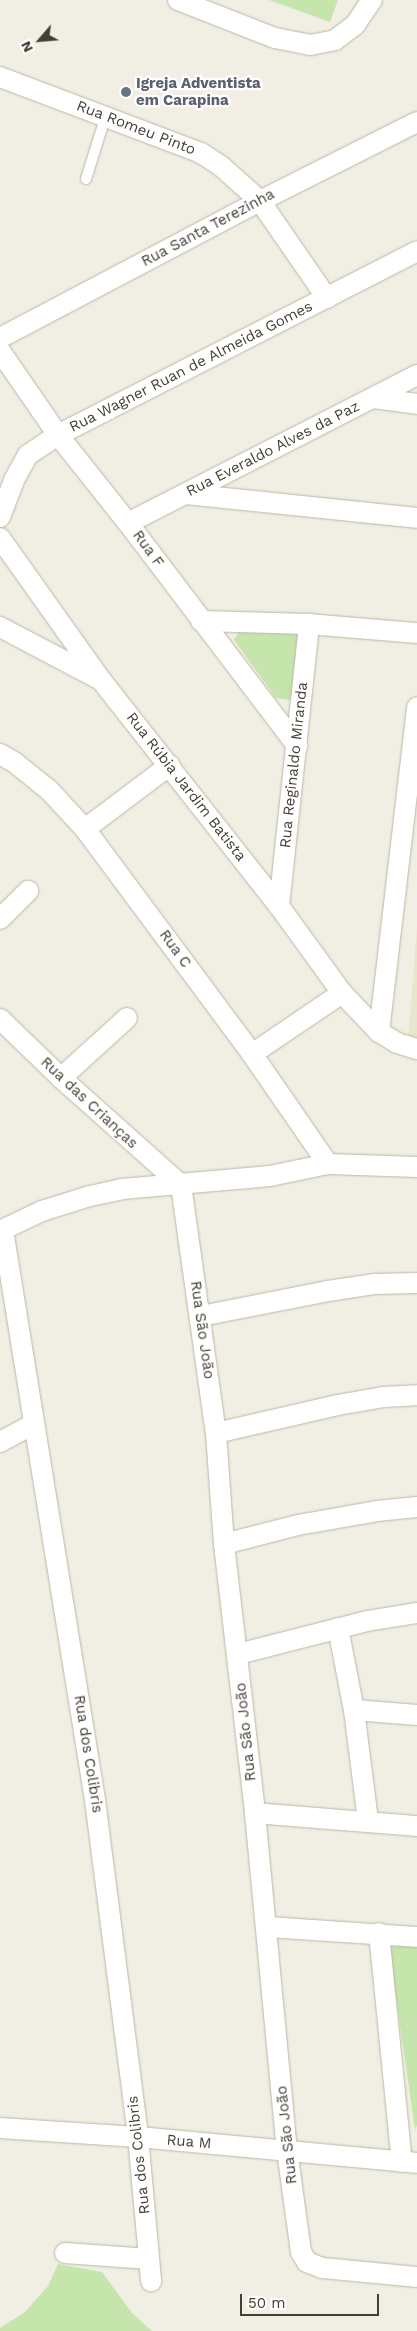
<!DOCTYPE html>
<meta charset="utf-8">
<style>
body{margin:0}
#map{position:relative;width:417px;height:2331px;overflow:hidden;background:#f1efe3;font-family:"Work Sans",sans-serif}
div>[style]{position:absolute}
.education>*{inset:0;background:#eae5cd}
.green>*{inset:0;background:#c5e5ac}
.roads{filter:drop-shadow(0 0 1px #bcb7a6) drop-shadow(0 0 1px #bcb7a6)}
.lane>*{height:10px;margin:-5px;padding:0 5px;transform-origin:5px;border-radius:5px;background:#fff}
.street>*{height:20px;margin:-10px;padding:0 10px;transform-origin:10px;border-radius:10px;background:#fff}
.dots>*{width:14px;height:14px;translate:-50% -50%;box-sizing:border-box;border:2px solid #fff;border-radius:50%}
span{translate:-50% -50%;white-space:nowrap;text-align:center;line-height:1.15;-webkit-text-stroke:4.5px #fff;paint-order:stroke}
.worship-label{font-size:15px;color:#5b616d;font-weight:700}
.left{translate:0 -50%;text-align:left}
.street-label{font-size:15px;color:#433f34}
.north{position:absolute;left:15px;top:15px;width:50px;height:50px;-webkit-text-stroke:4px #fff;paint-order:stroke;rotate:243deg;font-size:14px;font-weight:700;line-height:20px;text-align:center;color:#433f34}
.north::after{content:'';display:block;margin:auto;width:18px;height:22px;background:#433f34;clip-path:polygon(50% 0,100% 100%,50% 72%,0 100%)}
.scale{position:absolute;left:240px;top:2294px;width:139px;height:22px;box-sizing:border-box;border:2px solid #433f34;border-top:0;padding-left:6px;font-size:15px;line-height:18px;white-space:nowrap;color:#433f34;-webkit-text-stroke:4px #fff;paint-order:stroke}
</style>
<div id="map">
<div class="education">
<i style="clip-path:polygon(417px 927px,417px 1042px,408px 1041px)"></i>
</div>
<div class="green">
<i style="clip-path:polygon(269px 0,338px 0,330px 22px)"></i>
<i style="clip-path:polygon(240px 630px,302px 633px,295px 701px,276px 698px,234px 640px)"></i>
<i style="clip-path:polygon(388px 1940px,417px 1943px,417px 2125px,415px 2130px)"></i>
<i style="clip-path:polygon(58px 2264px,102px 2272px,132px 2313px,152px 2331px,0 2331px,0 2328px,25px 2312px,48px 2286px)"></i>
</div>
<div class="roads">
<div class="lane">
<i style="left:86px;top:179px;width:67px;rotate:-72.6deg"></i>
</div>
<div class="street">
<i style="left:178px;top:0;width:104px;rotate:21.4deg"></i>
<i style="left:275px;top:38px;width:36px;rotate:11deg"></i>
<i style="left:310px;top:45px;width:25px;rotate:-11deg"></i>
<i style="left:335px;top:40px;width:25px;rotate:-37deg"></i>
<i style="left:355px;top:25px;width:30px;rotate:-56deg"></i>
<i style="left:0;top:77px;width:215px;rotate:20.7deg"></i>
<i style="left:201px;top:153px;width:24px;rotate:33deg"></i>
<i style="left:221px;top:166px;width:52px;rotate:41.9deg"></i>
<i style="left:260px;top:201px;width:118px;rotate:55.4deg"></i>
<i style="left:0;top:338px;width:294px;rotate:-27.8deg"></i>
<i style="left:260px;top:201px;width:176px;rotate:-26.7deg"></i>
<i style="left:0;top:351px;width:102px;rotate:55.4deg"></i>
<i style="left:58px;top:435px;width:112px;rotate:51.5deg"></i>
<i style="left:128px;top:523px;width:280px;rotate:52.8deg"></i>
<i style="left:374px;top:398px;width:43px;rotate:7.9deg"></i>
<i style="left:186px;top:494px;width:232px;rotate:5.9deg"></i>
<i style="left:0;top:517px;width:40px;rotate:-69deg"></i>
<i style="left:14px;top:480px;width:29px;rotate:-61deg"></i>
<i style="left:28px;top:455px;width:36px;rotate:-34deg"></i>
<i style="left:58px;top:435px;width:403px;rotate:-27.1deg"></i>
<i style="left:128px;top:523px;width:325px;rotate:-27.1deg"></i>
<i style="left:0;top:538px;width:174px;rotate:54.6deg"></i>
<i style="left:101px;top:680px;width:288px;rotate:51.8deg"></i>
<i style="left:279px;top:906px;width:107px;rotate:54.1deg"></i>
<i style="left:342px;top:993px;width:54px;rotate:46.5deg"></i>
<i style="left:379px;top:1032px;width:21px;rotate:31deg"></i>
<i style="left:397px;top:1043px;width:21px;rotate:17deg"></i>
<i style="left:201px;top:621px;width:108px;rotate:1.6deg"></i>
<i style="left:309px;top:624px;width:108px;rotate:4.8deg"></i>
<i style="left:0;top:627px;width:110px;rotate:27.7deg"></i>
<i style="left:0;top:754px;width:16px;rotate:30deg"></i>
<i style="left:14px;top:762px;width:45px;rotate:38.7deg"></i>
<i style="left:49px;top:790px;width:53px;rotate:47.3deg"></i>
<i style="left:85px;top:829px;width:280px;rotate:53.4deg"></i>
<i style="left:252px;top:1054px;width:134px;rotate:55.4deg"></i>
<i style="left:85px;top:829px;width:106px;rotate:-37deg"></i>
<i style="left:279px;top:906px;width:284px;rotate:-83.9deg"></i>
<i style="left:0;top:919px;width:40px;rotate:-45deg"></i>
<i style="left:0;top:1019px;width:85px;rotate:44deg"></i>
<i style="left:61px;top:1078px;width:161px;rotate:41.7deg"></i>
<i style="left:379px;top:1032px;width:327px;rotate:-83.3deg"></i>
<i style="left:252px;top:1054px;width:109px;rotate:-34.1deg"></i>
<i style="left:61px;top:1078px;width:89px;rotate:-42.3deg"></i>
<i style="left:181px;top:1185px;width:250px;rotate:82deg"></i>
<i style="left:216px;top:1433px;width:111px;rotate:85.9deg"></i>
<i style="left:224px;top:1544px;width:271px;rotate:83.4deg"></i>
<i style="left:255px;top:1813px;width:339px;rotate:84.6deg"></i>
<i style="left:287px;top:2150px;width:103px;rotate:82.2deg"></i>
<i style="left:301px;top:2252px;width:12px;rotate:59deg"></i>
<i style="left:307px;top:2262px;width:16px;rotate:22deg"></i>
<i style="left:322px;top:2268px;width:95px;rotate:5.4deg"></i>
<i style="left:3px;top:1230px;width:577px;rotate:80.83deg"></i>
<i style="left:95px;top:1800px;width:340px;rotate:82.7deg"></i>
<i style="left:138px;top:2137px;width:145px;rotate:84.8deg"></i>
<i style="left:0;top:1231px;width:47px;rotate:-25.5deg"></i>
<i style="left:42px;top:1211px;width:50px;rotate:-17.4deg"></i>
<i style="left:90px;top:1196px;width:33px;rotate:-12deg"></i>
<i style="left:122px;top:1189px;width:149px;rotate:-5deg"></i>
<i style="left:270px;top:1176px;width:59px;rotate:-11.7deg"></i>
<i style="left:328px;top:1164px;width:89px;rotate:1.9deg"></i>
<i style="left:201px;top:1316px;width:129px;rotate:-11.1deg"></i>
<i style="left:328px;top:1291px;width:48px;rotate:-8.5deg"></i>
<i style="left:375px;top:1284px;width:42px;rotate:-1.4deg"></i>
<i style="left:216px;top:1433px;width:125px;rotate:-12.9deg"></i>
<i style="left:338px;top:1405px;width:47px;rotate:-9.9deg"></i>
<i style="left:384px;top:1397px;width:33px;rotate:-3deg"></i>
<i style="left:0;top:1442px;width:38px;rotate:-28deg"></i>
<i style="left:224px;top:1544px;width:76px;rotate:-14.4deg"></i>
<i style="left:298px;top:1525px;width:80px;rotate:-10deg"></i>
<i style="left:377px;top:1511px;width:40px;rotate:-5.7deg"></i>
<i style="left:338px;top:1628px;width:84px;rotate:79deg"></i>
<i style="left:354px;top:1710px;width:112px;rotate:82.8deg"></i>
<i style="left:238px;top:1654px;width:133px;rotate:-14.3deg"></i>
<i style="left:367px;top:1621px;width:51px;rotate:-9.1deg"></i>
<i style="left:354px;top:1710px;width:63px;rotate:4.5deg"></i>
<i style="left:255px;top:1813px;width:163px;rotate:4.6deg"></i>
<i style="left:267px;top:1927px;width:150px;rotate:3.8deg"></i>
<i style="left:379px;top:1933px;width:230px;rotate:84.3deg"></i>
<i style="left:0;top:2128px;width:138px;rotate:3.7deg"></i>
<i style="left:138px;top:2137px;width:280px;rotate:5.3deg"></i>
<i style="left:65px;top:2253px;width:84px;rotate:4.1deg"></i>
</div>
</div>
<div class="dots">
<i style="left:126px;top:92px;background:#6b7280"></i>
</div>
<div class="worship-label">
<span class="left" style="left:136px;top:92px">Igreja Adventista<br>em Carapina</span>
</div>
<div class="street-label">
<span style="left:136px;top:128px;rotate:21deg">Rua Romeu Pinto</span>
<span style="left:208px;top:228px;rotate:-28deg">Rua Santa Terezinha</span>
<span style="left:191px;top:367px;rotate:-27deg">Rua Wagner Ruan de Almeida Gomes</span>
<span style="left:273px;top:449px;rotate:-27deg">Rua Everaldo Alves da Paz</span>
<span style="left:148px;top:549px;rotate:54deg">Rua F</span>
<span style="left:294px;top:765px;rotate:-84deg">Rua Reginaldo Miranda</span>
<span style="left:186px;top:787px;rotate:52deg">Rua Rúbia Jardim Batista</span>
<span style="left:175px;top:949px;rotate:54deg">Rua C</span>
<span style="left:89px;top:1103px;rotate:43deg">Rua das Crianças</span>
<span style="left:202px;top:1330px;rotate:82deg">Rua São João</span>
<span style="left:246px;top:1732px;rotate:-96deg">Rua São João</span>
<span style="left:88px;top:1754px;rotate:81deg">Rua dos Colibris</span>
<span style="left:287px;top:2135px;rotate:-96deg">Rua São João</span>
<span style="left:189px;top:2142px;rotate:5deg">Rua M</span>
<span style="left:139px;top:2155px;rotate:-96deg">Rua dos Colibris</span>
</div>
<div class="north">N</div>
<div class="scale">50 m</div>
</div>
